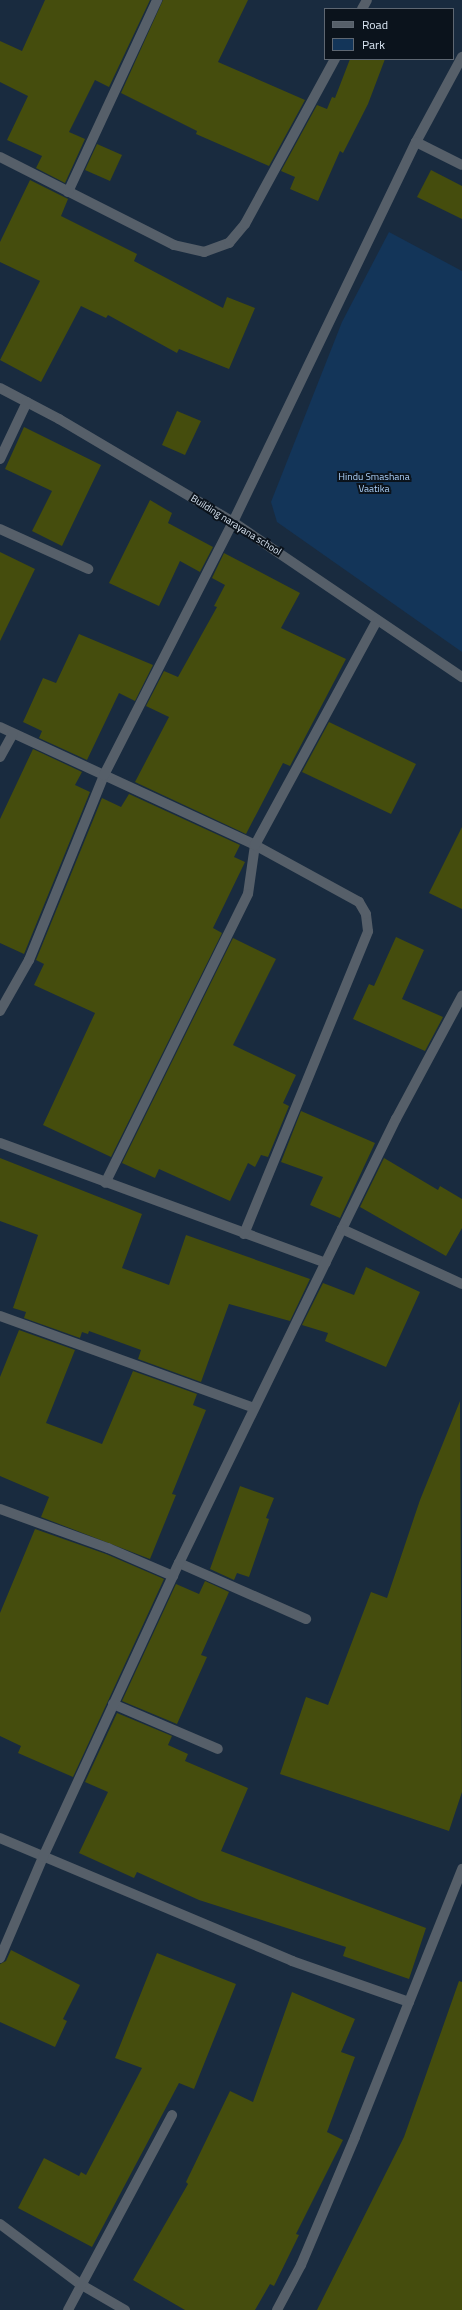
<!DOCTYPE html>
<style>
body{margin:0}
#map{position:relative;width:462px;height:2310px;overflow:hidden;background:#192b3f;font-family:"Titillium Web",sans-serif}
div>[style]{position:absolute}
.green>*{inset:0;background:#133559}
.building>*{inset:0;background:#454d0d}
.minor>*{height:10px;margin:-5px;padding:0 5px;transform-origin:5px;border-radius:5px;background:#565f69}
span{translate:-50% -50%;white-space:nowrap;text-align:center;line-height:1.15;-webkit-text-stroke:4px #0b131c;paint-order:stroke}
.park-label{font-size:10px;color:#acd0f8}
.street-label{font-size:10px;color:#dae6f3}
.legend{position:absolute;left:324px;top:8px;width:130px;height:52px;box-sizing:border-box;background:#0b131c;border:1px solid #5e6772;margin:0;padding:5px 7px;list-style:none;font-size:12px;color:#dae6f3}
.legend li{display:flex;align-items:center;gap:8px;height:20px}
.legend b{width:20px;border:1px solid #5e6772}
</style>
<div id="map">
<div class="green">
<i style="clip-path:polygon(389px 232px,462px 271px,462px 652px,277px 522px,271px 502px,342px 322px)"></i>
</div>
<div class="building">
<i style="clip-path:polygon(45px 0,150px 0,109px 87px,95px 80px,69px 132px,85px 139px,65px 183px,36px 168px,42px 156px,7px 140px,28px 96px,0 82px,0 41px,22px 51px)"></i>
<i style="clip-path:polygon(163px 0,248px 0,218px 62px,305px 100px,269px 166px,196px 134px,197px 131px,121px 93px)"></i>
<i style="clip-path:polygon(350px 59px,385px 59px,368px 104px,343px 153px,340px 151px,318px 201px,290px 189px,295px 177px,281px 171px,317px 105px,327px 109px,332px 97px,335px 98px)"></i>
<i style="clip-path:polygon(97px 144px,122px 155px,110px 181px,85px 170px)"></i>
<i style="clip-path:polygon(431px 170px,462px 186px,462px 219px,417px 197px)"></i>
<i style="clip-path:polygon(30px 180px,68px 199px,61px 216px,137px 254px,134px 261px,223px 308px,227px 297px,255px 308px,229px 369px,179px 349px,177px 353px,108px 315px,106px 318px,81px 306px,41px 382px,0 360px,40px 281px,0 262px,0 242px)"></i>
<i style="clip-path:polygon(177px 411px,201px 421px,185px 455px,162px 445px)"></i>
<i style="clip-path:polygon(24px 427px,101px 465px,62px 546px,32px 531px,52px 491px,5px 469px)"></i>
<i style="clip-path:polygon(150px 500px,172px 513px,168px 523px,213px 547px,200px 572px,180px 561px,159px 606px,109px 583px)"></i>
<i style="clip-path:polygon(0 552px,35px 569px,0 641px)"></i>
<i style="clip-path:polygon(224px 553px,300px 593px,281px 628px,346px 659px,290px 766px,283px 763px,246px 834px,135px 782px,169px 717px,146px 706px,164px 671px,178px 677px,217px 607px,214px 606px,225px 585px,212px 578px)"></i>
<i style="clip-path:polygon(79px 634px,153px 665px,135px 701px,119px 693px,87px 760px,39px 738px,42px 731px,23px 722px,43px 678px,56px 683px)"></i>
<i style="clip-path:polygon(329px 722px,416px 764px,391px 814px,302px 772px)"></i>
<i style="clip-path:polygon(33px 749px,82px 772px,75px 785px,90px 792px,24px 954px,0 943px,0 819px)"></i>
<i style="clip-path:polygon(129px 794px,240px 845px,234px 857px,245px 862px,213px 928px,222px 933px,111px 1157px,43px 1125px,95px 1013px,34px 985px,44px 964px,36px 960px,102px 798px,121px 807px)"></i>
<i style="clip-path:polygon(462px 827px,462px 909px,429px 893px)"></i>
<i style="clip-path:polygon(396px 937px,424px 950px,402px 999px,443px 1017px,425px 1051px,353px 1019px,369px 984px,374px 986px)"></i>
<i style="clip-path:polygon(233px 938px,276px 959px,233px 1045px,296px 1075px,283px 1103px,289px 1106px,268px 1157px,261px 1155px,255px 1167px,248px 1163px,230px 1201px,159px 1169px,155px 1178px,122px 1163px)"></i>
<i style="clip-path:polygon(301px 1111px,375px 1143px,340px 1218px,310px 1205px,323px 1177px,281px 1162px)"></i>
<i style="clip-path:polygon(0 1158px,142px 1214px,122px 1268px,169px 1285px,186px 1235px,310px 1279px,290px 1321px,229px 1304px,201px 1382px,138px 1359px,141px 1350px,89px 1331px,88px 1334px,82px 1332px,80px 1338px,24px 1318px,26px 1312px,13px 1308px,38px 1235px,0 1221px)"></i>
<i style="clip-path:polygon(384px 1158px,438px 1190px,440px 1186px,462px 1199px,462px 1228px,446px 1256px,360px 1207px)"></i>
<i style="clip-path:polygon(366px 1267px,420px 1292px,386px 1367px,325px 1341px,328px 1333px,302px 1325px,323px 1283px,354px 1295px)"></i>
<i style="clip-path:polygon(19px 1330px,75px 1350px,46px 1423px,102px 1444px,133px 1371px,197px 1394px,193px 1405px,206px 1410px,172px 1494px,176px 1495px,150px 1559px,41px 1517px,49px 1497px,0 1476px,0 1377px)"></i>
<i style="clip-path:polygon(460px 1401px,462px 1792px,449px 1831px,280px 1774px,306px 1697px,328px 1705px,371px 1592px,387px 1598px,420px 1500px)"></i>
<i style="clip-path:polygon(240px 1486px,274px 1498px,266px 1518px,269px 1519px,249px 1577px,237px 1573px,234px 1580px,210px 1569px)"></i>
<i style="clip-path:polygon(35px 1529px,106px 1554px,164px 1579px,73px 1777px,18px 1753px,21px 1746px,0 1736px,0 1613px)"></i>
<i style="clip-path:polygon(205px 1581px,229px 1592px,201px 1655px,207px 1657px,177px 1724px,122px 1701px,176px 1584px,199px 1594px)"></i>
<i style="clip-path:polygon(117px 1713px,172px 1736px,168px 1745px,188px 1754px,185px 1761px,248px 1788px,221px 1851px,426px 1928px,409px 1979px,343px 1956px,346px 1947px,199px 1900px,137px 1872px,134px 1878px,79px 1853px,108px 1792px,85px 1782px)"></i>
<i style="clip-path:polygon(11px 1950px,80px 1985px,63px 2019px,67px 2021px,55px 2047px,0 2022px,0 1964px,6px 1961px)"></i>
<i style="clip-path:polygon(157px 1953px,236px 1984px,194px 2089px,179px 2083px,92px 2247px,18px 2208px,44px 2158px,79px 2176px,81px 2172px,86px 2175px,142px 2068px,115px 2058px)"></i>
<i style="clip-path:polygon(459px 1981px,462px 1982px,462px 2310px,317px 2310px,404px 2137px)"></i>
<i style="clip-path:polygon(292px 1992px,355px 2019px,341px 2052px,355px 2057px,327px 2132px,343px 2140px,296px 2234px,299px 2235px,274px 2286px,270px 2284px,255px 2310px,185px 2310px,133px 2280px,188px 2184px,186px 2182px,230px 2091px,253px 2102px)"></i>
</div>
<div class="minor">
<i style="left:362px;top:9px;width:10px;rotate:-61deg"></i>
<i style="left:416px;top:142px;width:97px;rotate:-61.6deg"></i>
<i style="left:0;top:157px;width:195px;rotate:26.8deg"></i>
<i style="left:174px;top:245px;width:31px;rotate:13deg"></i>
<i style="left:204px;top:252px;width:27px;rotate:-20deg"></i>
<i style="left:229px;top:243px;width:25px;rotate:-50deg"></i>
<i style="left:245px;top:224px;width:188px;rotate:-61.4deg"></i>
<i style="left:68px;top:192px;width:212px;rotate:-65.1deg"></i>
<i style="left:0;top:388px;width:67px;rotate:27.7deg"></i>
<i style="left:59px;top:419px;width:202px;rotate:30.6deg"></i>
<i style="left:233px;top:522px;width:277px;rotate:34.1deg"></i>
<i style="left:0;top:459px;width:63px;rotate:-64.7deg"></i>
<i style="left:0;top:529px;width:97px;rotate:24.4deg"></i>
<i style="left:0;top:727px;width:281px;rotate:24.8deg"></i>
<i style="left:255px;top:845px;width:49px;rotate:98.1deg"></i>
<i style="left:248px;top:894px;width:322px;rotate:116.3deg"></i>
<i style="left:0;top:757px;width:26px;rotate:-61deg"></i>
<i style="left:0;top:1011px;width:59px;rotate:-60.4deg"></i>
<i style="left:29px;top:960px;width:200px;rotate:-67.9deg"></i>
<i style="left:104px;top:775px;width:284px;rotate:-63deg"></i>
<i style="left:233px;top:522px;width:422px;rotate:-64.3deg"></i>
<i style="left:416px;top:142px;width:51px;rotate:26.6deg"></i>
<i style="left:0;top:1143px;width:347px;rotate:20.2deg"></i>
<i style="left:342px;top:1229px;width:123px;rotate:-63.9deg"></i>
<i style="left:396px;top:1119px;width:140px;rotate:-61.8deg"></i>
<i style="left:244px;top:1234px;width:327px;rotate:-67.7deg"></i>
<i style="left:368px;top:931px;width:17px;rotate:-97deg"></i>
<i style="left:366px;top:914px;width:14px;rotate:-120deg"></i>
<i style="left:359px;top:902px;width:119px;rotate:-151.3deg"></i>
<i style="left:255px;top:845px;width:256px;rotate:-61.5deg"></i>
<i style="left:0;top:1316px;width:270px;rotate:19.9deg"></i>
<i style="left:0;top:1509px;width:115px;rotate:19.9deg"></i>
<i style="left:108px;top:1548px;width:71px;rotate:23.3deg"></i>
<i style="left:179px;top:1563px;width:139px;rotate:23.8deg"></i>
<i style="left:113px;top:1704px;width:114px;rotate:23.2deg"></i>
<i style="left:0;top:1838px;width:317px;rotate:22.8deg"></i>
<i style="left:292px;top:1961px;width:124px;rotate:19.3deg"></i>
<i style="left:0;top:1958px;width:110px;rotate:-66.9deg"></i>
<i style="left:43px;top:1857px;width:324px;rotate:-65.2deg"></i>
<i style="left:179px;top:1563px;width:372px;rotate:-64deg"></i>
<i style="left:342px;top:1229px;width:132px;rotate:24.6deg"></i>
<i style="left:0;top:2224px;width:100px;rotate:36.9deg"></i>
<i style="left:80px;top:2284px;width:52px;rotate:30deg"></i>
<i style="left:68px;top:2310px;width:221px;rotate:-61.9deg"></i>
<i style="left:277px;top:2310px;width:51px;rotate:-61.9deg"></i>
<i style="left:301px;top:2265px;width:139px;rotate:-67.1deg"></i>
<i style="left:355px;top:2137px;width:289px;rotate:-68.2deg"></i>
</div>
<div class="park-label">
<span style="left:374px;top:482px">Hindu Smashana<br>Vaatika</span>
</div>
<div class="street-label">
<span style="left:236px;top:525px;rotate:32deg">Building narayana school</span>
</div>
<ul class="legend">
<li><b style="height:5px;background:#565f69"></b>Road</li>
<li><b style="height:11px;background:#133559"></b>Park</li>
</ul>
</div>
